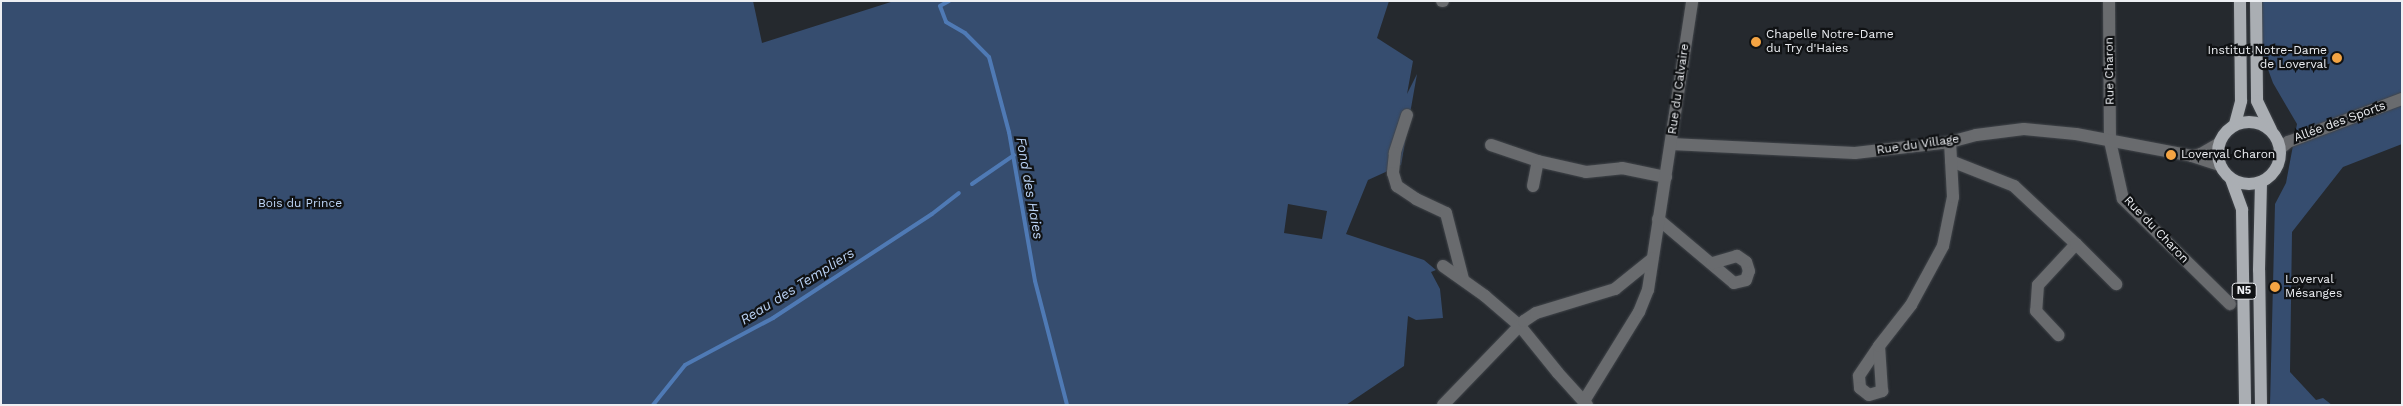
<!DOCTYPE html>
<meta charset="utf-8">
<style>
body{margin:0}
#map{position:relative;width:2403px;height:406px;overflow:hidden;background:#25292e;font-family:"Work Sans",sans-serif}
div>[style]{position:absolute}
.green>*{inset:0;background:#364d6f}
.stream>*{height:4px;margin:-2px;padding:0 2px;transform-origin:2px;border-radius:2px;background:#4f7ab5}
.roads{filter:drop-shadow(0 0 1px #41454a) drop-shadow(0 0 1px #41454a)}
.street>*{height:12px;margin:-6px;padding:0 6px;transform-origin:6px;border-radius:6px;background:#696b6e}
.primary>*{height:12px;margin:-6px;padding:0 6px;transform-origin:6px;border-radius:6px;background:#aaaeb3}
.primary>.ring{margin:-6px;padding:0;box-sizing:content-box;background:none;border:12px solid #aaaeb3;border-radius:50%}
.dots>*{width:14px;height:14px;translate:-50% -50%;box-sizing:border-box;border:2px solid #101214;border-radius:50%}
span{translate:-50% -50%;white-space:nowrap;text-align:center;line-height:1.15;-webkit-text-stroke:4.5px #101214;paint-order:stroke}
.shield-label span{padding:1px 4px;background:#101214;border:1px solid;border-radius:4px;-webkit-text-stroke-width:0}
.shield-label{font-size:11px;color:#edeff3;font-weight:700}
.poi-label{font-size:12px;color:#edeff3}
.left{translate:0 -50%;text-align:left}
.right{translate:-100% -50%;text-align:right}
.street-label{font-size:12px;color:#edeff3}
.park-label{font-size:12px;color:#bfd7f8}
.water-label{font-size:14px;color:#b8d0f2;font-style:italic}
.frame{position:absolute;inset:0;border:2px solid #edeff3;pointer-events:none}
</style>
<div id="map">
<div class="green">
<i style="clip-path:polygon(evenodd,1px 1px,753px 1px,762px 43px,894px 1px,1389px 1px,1377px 38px,1413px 61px,1407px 94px,1417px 74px,1401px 165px,1368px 180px,1346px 234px,1424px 260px,1436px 270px,1431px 272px,1440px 289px,1443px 318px,1416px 320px,1408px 316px,1404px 366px,1346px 405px,1px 405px,1px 1px,1288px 204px,1327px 211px,1322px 239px,1284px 233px,1288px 204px)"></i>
<i style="clip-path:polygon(2262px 1px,2402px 1px,2402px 144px,2343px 167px,2292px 232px,2290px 372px,2316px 400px,2323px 398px,2332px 405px,2270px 405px,2275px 204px,2286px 183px,2297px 124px,2273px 83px,2262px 53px)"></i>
</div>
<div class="stream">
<i style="left:949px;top:1px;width:10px;rotate:151deg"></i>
<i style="left:940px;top:6px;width:17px;rotate:69deg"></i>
<i style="left:946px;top:22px;width:22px;rotate:30deg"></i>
<i style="left:965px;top:33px;width:34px;rotate:45deg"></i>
<i style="left:989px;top:57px;width:78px;rotate:75.1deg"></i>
<i style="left:1009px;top:132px;width:151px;rotate:80.1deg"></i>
<i style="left:1035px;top:281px;width:128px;rotate:75.5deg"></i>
<i style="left:972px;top:184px;width:51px;rotate:-34.6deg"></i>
<i style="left:653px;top:405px;width:51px;rotate:-51.3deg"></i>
<i style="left:685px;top:365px;width:100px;rotate:-28.1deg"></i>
<i style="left:773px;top:318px;width:190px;rotate:-33.2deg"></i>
<i style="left:932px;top:214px;width:34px;rotate:-38deg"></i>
</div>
<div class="roads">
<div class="street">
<i style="left:1442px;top:1px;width:1px"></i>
<i style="left:2109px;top:1px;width:140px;rotate:89.6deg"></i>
<i style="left:2110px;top:141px;width:59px;rotate:77.4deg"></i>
<i style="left:2123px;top:199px;width:150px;rotate:44.5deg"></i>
<i style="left:1407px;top:115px;width:40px;rotate:108deg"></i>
<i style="left:1395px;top:153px;width:20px;rotate:96deg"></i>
<i style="left:1393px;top:173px;width:14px;rotate:73deg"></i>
<i style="left:1397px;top:186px;width:23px;rotate:34deg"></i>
<i style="left:1416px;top:199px;width:33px;rotate:25deg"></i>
<i style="left:1446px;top:213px;width:68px;rotate:75.6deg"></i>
<i style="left:1671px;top:144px;width:184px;rotate:2.8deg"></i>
<i style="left:1855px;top:153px;width:96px;rotate:-6.6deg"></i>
<i style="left:1950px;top:142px;width:27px;rotate:-15deg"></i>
<i style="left:1976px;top:135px;width:48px;rotate:-7.1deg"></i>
<i style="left:2024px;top:129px;width:52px;rotate:5.5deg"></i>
<i style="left:2076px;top:134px;width:118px;rotate:10.7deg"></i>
<i style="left:2192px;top:156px;width:29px;rotate:18deg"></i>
<i style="left:1491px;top:145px;width:50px;rotate:18.8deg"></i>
<i style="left:1538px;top:161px;width:49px;rotate:12.9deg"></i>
<i style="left:1586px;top:172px;width:36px;rotate:-6deg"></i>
<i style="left:1622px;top:168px;width:45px;rotate:11.6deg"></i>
<i style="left:2280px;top:149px;width:11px;rotate:-41deg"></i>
<i style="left:2288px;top:142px;width:122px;rotate:-20.7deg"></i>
<i style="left:2192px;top:156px;width:9px;rotate:-13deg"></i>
<i style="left:2201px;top:154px;width:20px;rotate:-30deg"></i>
<i style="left:1951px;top:161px;width:68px;rotate:21.6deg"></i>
<i style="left:2014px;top:186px;width:85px;rotate:43.1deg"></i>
<i style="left:2076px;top:244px;width:56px;rotate:132.8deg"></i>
<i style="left:2038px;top:285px;width:26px;rotate:94deg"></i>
<i style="left:2036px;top:311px;width:33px;rotate:47deg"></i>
<i style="left:1533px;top:186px;width:25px;rotate:-79deg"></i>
<i style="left:1658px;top:219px;width:99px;rotate:40.1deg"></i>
<i style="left:1734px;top:283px;width:12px;rotate:-14deg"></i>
<i style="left:1746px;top:280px;width:9px;rotate:-72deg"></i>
<i style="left:1749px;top:271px;width:9px;rotate:-108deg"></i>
<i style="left:1746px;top:262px;width:11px;rotate:-146deg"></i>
<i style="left:1737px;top:256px;width:26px;rotate:164deg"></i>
<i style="left:2076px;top:244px;width:57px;rotate:45deg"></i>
<i style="left:1443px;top:266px;width:52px;rotate:35.5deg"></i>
<i style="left:1485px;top:296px;width:46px;rotate:40.6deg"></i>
<i style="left:1520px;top:326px;width:60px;rotate:51deg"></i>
<i style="left:1558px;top:373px;width:43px;rotate:47.8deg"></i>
<i style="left:1879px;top:346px;width:36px;rotate:124deg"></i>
<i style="left:1859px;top:376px;width:12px;rotate:85deg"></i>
<i style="left:1860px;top:388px;width:11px;rotate:38deg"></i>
<i style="left:1869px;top:395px;width:14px;rotate:-17deg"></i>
<i style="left:1882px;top:391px;width:45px;rotate:-93.8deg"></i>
<i style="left:1879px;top:346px;width:52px;rotate:-52deg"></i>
<i style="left:1911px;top:305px;width:67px;rotate:-61.5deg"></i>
<i style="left:1943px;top:246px;width:50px;rotate:-78.5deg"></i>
<i style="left:1953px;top:197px;width:55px;rotate:-93.1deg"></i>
<i style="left:1584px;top:401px;width:105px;rotate:-58.3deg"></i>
<i style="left:1639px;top:312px;width:24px;rotate:-68deg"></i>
<i style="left:1648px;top:290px;width:292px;rotate:-81.3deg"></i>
<i style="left:1443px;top:405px;width:117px;rotate:-46deg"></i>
<i style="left:1524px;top:321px;width:14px;rotate:-34deg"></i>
<i style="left:1536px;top:313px;width:83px;rotate:-16.9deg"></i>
<i style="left:1615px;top:289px;width:48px;rotate:-39deg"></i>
</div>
<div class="primary">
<i style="left:2256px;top:1px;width:100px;rotate:89.4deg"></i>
<i style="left:2257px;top:101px;width:32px;rotate:64deg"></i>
<i class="ring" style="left:2218px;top:122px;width:50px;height:50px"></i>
<i style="left:2235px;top:124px;width:24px;rotate:-75deg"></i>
<i style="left:2241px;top:101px;width:100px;rotate:-90.6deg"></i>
<i style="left:2231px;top:179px;width:33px;rotate:70deg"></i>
<i style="left:2242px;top:210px;width:195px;rotate:89.1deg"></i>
<i style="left:2261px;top:405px;width:135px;rotate:-90.8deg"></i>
<i style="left:2259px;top:270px;width:88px;rotate:-88.7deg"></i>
</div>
</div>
<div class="dots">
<i style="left:1756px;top:42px;background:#f4a443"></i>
<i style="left:2337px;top:58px;background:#f4a443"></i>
<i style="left:2171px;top:155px;background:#f4a443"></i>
<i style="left:2275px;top:287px;background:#f4a443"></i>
</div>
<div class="shield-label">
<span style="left:2244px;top:291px">N5</span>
</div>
<div class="poi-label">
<span class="left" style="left:1766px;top:42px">Chapelle Notre-Dame<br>du Try d'Haies</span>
<span class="right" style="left:2327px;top:58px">Institut Notre-Dame<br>de Loverval</span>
<span class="left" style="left:2181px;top:155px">Loverval Charon</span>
<span class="left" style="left:2285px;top:287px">Loverval<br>Mésanges</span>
</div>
<div class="street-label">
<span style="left:2110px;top:71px;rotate:-91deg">Rue Charon</span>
<span style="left:1679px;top:89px;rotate:-82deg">Rue du Calvaire</span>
<span style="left:2340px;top:122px;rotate:-20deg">Allée des Sports</span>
<span style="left:1918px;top:145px;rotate:-8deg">Rue du Village</span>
<span style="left:2156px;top:230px;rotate:46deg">Rue du Charon</span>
</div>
<div class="park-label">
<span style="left:300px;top:204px">Bois du Prince</span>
</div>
<div class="water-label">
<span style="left:1030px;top:188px;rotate:80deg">Fond des Haies</span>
<span style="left:797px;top:286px;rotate:-32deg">Reau des Templiers</span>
</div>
<div class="frame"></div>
</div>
